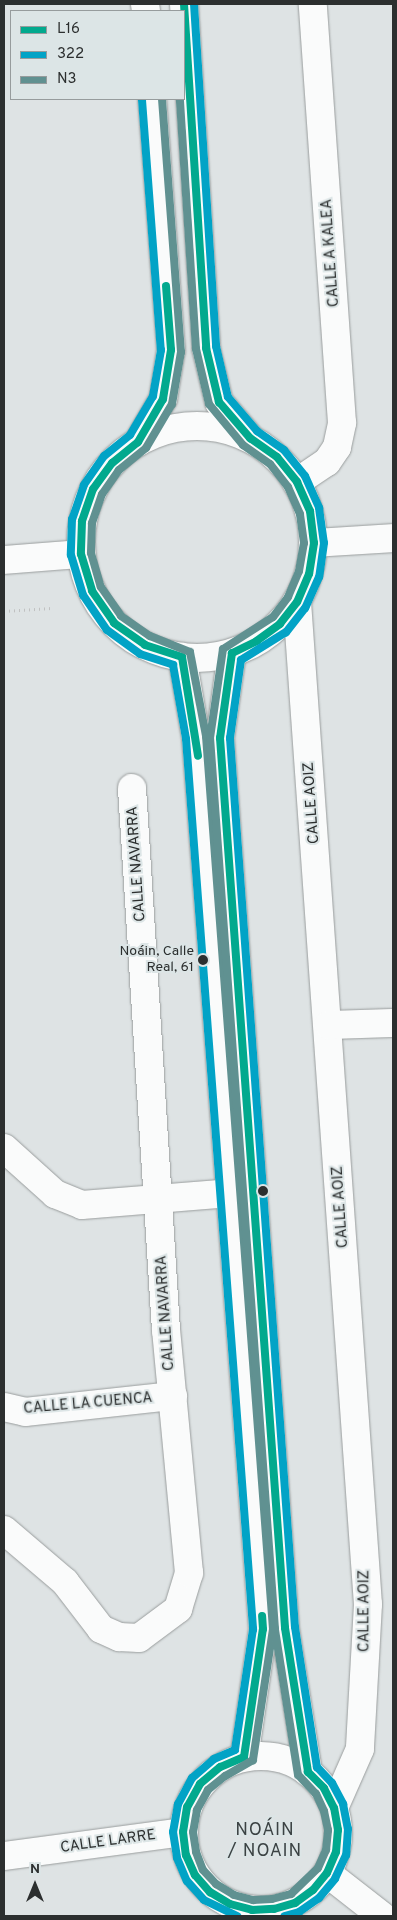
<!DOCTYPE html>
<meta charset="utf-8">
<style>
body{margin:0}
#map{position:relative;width:397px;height:1920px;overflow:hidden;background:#dee3e4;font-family:Overpass,sans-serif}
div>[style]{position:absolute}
.path>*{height:3px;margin-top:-1.5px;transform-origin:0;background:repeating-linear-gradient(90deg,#c0c1c1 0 1px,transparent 0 5px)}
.roads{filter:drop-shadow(0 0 1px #999d9d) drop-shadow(0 0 1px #999d9d)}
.minor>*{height:28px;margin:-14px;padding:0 14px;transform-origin:14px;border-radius:14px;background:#fafbfb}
.minor>.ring{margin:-14px;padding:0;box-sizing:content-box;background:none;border:28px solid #fafbfb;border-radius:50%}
.highway>*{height:28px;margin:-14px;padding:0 14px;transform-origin:14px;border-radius:14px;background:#fafbfb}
.highway>.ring{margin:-14px;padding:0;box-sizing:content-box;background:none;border:28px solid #fafbfb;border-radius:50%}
.bus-1>*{height:8px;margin:-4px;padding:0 4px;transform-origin:4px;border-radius:4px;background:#02a98e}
.bus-2>*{height:8px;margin:-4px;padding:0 4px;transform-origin:4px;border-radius:4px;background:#02a3c6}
.bus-3>*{height:8px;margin:-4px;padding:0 4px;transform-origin:4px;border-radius:4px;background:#609191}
.dots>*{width:14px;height:14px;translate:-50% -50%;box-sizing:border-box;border:2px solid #dce5e6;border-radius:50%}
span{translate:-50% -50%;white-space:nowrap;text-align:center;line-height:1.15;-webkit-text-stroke:4px #dce5e6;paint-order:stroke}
.bus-label{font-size:14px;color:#2c2f2f}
.right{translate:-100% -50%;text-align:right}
.street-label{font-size:15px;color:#2c2f2f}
.quarter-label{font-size:18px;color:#3b4243;letter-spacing:1px}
.frame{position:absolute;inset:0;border:5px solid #2c2f2f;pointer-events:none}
.legend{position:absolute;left:10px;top:10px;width:175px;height:90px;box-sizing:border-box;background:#dce5e6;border:1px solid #969c9d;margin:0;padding:6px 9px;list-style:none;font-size:15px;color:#2c2f2f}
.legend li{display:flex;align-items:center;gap:10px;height:25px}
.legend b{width:25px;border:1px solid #969c9d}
.north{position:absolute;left:10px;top:1860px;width:50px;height:50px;-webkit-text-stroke:4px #dce5e6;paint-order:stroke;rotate:0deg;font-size:14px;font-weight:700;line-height:20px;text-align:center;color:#2c2f2f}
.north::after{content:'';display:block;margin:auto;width:18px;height:22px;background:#2c2f2f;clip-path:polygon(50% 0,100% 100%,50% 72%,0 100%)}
</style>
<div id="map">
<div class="path">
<i style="left:4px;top:611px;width:48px;rotate:-3.6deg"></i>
</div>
<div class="roads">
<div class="minor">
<i style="left:297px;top:482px;width:36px;rotate:-34deg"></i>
<i style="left:327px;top:462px;width:18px;rotate:-56deg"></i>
<i style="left:337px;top:447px;width:25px;rotate:-78deg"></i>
<i style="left:342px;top:423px;width:420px;rotate:-94deg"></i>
<i style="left:314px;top:543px;width:79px;rotate:-3.6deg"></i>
<i style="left:4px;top:560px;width:77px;rotate:-4.5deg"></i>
<i style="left:297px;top:602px;width:1005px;rotate:85.95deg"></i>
<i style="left:368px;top:1604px;width:145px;rotate:93.2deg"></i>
<i style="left:360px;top:1749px;width:64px;rotate:113.8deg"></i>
<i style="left:232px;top:653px;width:86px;rotate:98deg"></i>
<i style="left:220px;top:738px;width:892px;rotate:85.82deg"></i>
<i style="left:285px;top:1628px;width:146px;rotate:80.9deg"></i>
<i style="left:182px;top:657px;width:82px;rotate:80.2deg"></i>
<i style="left:196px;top:738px;width:894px;rotate:85.7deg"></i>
<i style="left:263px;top:1629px;width:129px;rotate:98.4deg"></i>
<i style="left:329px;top:1025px;width:64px;rotate:-1.8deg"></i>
<i style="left:4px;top:1148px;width:69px;rotate:42deg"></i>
<i style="left:55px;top:1194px;width:29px;rotate:22deg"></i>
<i style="left:82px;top:1205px;width:148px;rotate:-4.6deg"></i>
<i style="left:4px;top:1407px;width:22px;rotate:13deg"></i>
<i style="left:25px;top:1412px;width:149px;rotate:-6.2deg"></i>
<i style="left:4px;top:1530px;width:80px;rotate:40.4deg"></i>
<i style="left:65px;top:1582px;width:59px;rotate:52.5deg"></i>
<i style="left:101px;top:1629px;width:20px;rotate:24deg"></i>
<i style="left:119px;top:1637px;width:20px;rotate:3deg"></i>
<i style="left:139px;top:1638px;width:49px;rotate:-36.6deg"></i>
<i style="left:178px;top:1609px;width:38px;rotate:-73deg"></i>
<i style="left:189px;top:1573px;width:244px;rotate:-95.4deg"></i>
<i style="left:166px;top:1330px;width:543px;rotate:-93.59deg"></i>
<i class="ring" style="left:184px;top:1756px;width:126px;height:126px"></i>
<i style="left:4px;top:1856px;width:181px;rotate:-7.6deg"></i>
<i style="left:327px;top:1873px;width:70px;rotate:38deg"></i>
</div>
<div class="highway">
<i style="left:145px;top:4px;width:7px;rotate:82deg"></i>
<i style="left:184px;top:4px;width:345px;rotate:86.3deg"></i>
<i style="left:206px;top:348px;width:56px;rotate:76.5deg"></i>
<i style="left:219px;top:402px;width:48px;rotate:49.3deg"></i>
<i class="ring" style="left:81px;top:426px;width:204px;height:204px"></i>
<i style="left:138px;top:442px;width:50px;rotate:-59.8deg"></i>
<i style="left:163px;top:399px;width:50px;rotate:-80.7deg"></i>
<i style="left:171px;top:350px;width:252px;rotate:-94.3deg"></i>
</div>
</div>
<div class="bus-1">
<i style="left:184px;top:4px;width:345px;rotate:86.3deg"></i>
<i style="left:206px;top:348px;width:56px;rotate:76.5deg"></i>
<i style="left:219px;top:402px;width:48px;rotate:49.3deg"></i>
<i style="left:250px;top:438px;width:33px;rotate:35deg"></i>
<i style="left:277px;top:457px;width:32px;rotate:51deg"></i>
<i style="left:297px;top:482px;width:32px;rotate:66deg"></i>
<i style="left:310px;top:511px;width:32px;rotate:83deg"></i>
<i style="left:314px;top:543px;width:31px;rotate:99deg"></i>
<i style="left:309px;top:574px;width:30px;rotate:113deg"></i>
<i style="left:297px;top:602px;width:28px;rotate:128deg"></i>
<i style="left:280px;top:624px;width:29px;rotate:144deg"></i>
<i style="left:257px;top:641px;width:28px;rotate:154deg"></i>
<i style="left:166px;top:286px;width:64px;rotate:85.5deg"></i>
<i style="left:171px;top:350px;width:50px;rotate:99.3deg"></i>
<i style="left:163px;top:399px;width:50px;rotate:120.2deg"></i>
<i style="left:138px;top:442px;width:33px;rotate:141deg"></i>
<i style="left:112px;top:463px;width:32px;rotate:126deg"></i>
<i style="left:93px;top:489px;width:34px;rotate:109deg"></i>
<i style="left:82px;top:521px;width:33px;rotate:92deg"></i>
<i style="left:81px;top:554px;width:39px;rotate:73deg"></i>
<i style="left:92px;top:591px;width:39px;rotate:55deg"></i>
<i style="left:114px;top:623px;width:38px;rotate:35deg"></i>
<i style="left:145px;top:645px;width:39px;rotate:18deg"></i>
<i style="left:232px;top:653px;width:86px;rotate:98deg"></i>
<i style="left:220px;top:738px;width:892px;rotate:85.82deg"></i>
<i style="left:285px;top:1628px;width:146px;rotate:80.9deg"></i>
<i style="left:182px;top:657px;width:100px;rotate:80.8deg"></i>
<i style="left:244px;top:1757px;width:129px;rotate:-81.6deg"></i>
<i style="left:263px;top:1629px;width:13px;rotate:-94deg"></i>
<i style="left:244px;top:1757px;width:26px;rotate:157deg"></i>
<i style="left:220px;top:1767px;width:26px;rotate:140deg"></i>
<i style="left:200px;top:1784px;width:26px;rotate:119deg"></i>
<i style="left:187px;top:1807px;width:25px;rotate:99deg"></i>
<i style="left:183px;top:1832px;width:23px;rotate:83deg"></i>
<i style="left:186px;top:1855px;width:22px;rotate:66deg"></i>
<i style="left:195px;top:1875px;width:23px;rotate:49deg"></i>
<i style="left:210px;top:1892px;width:23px;rotate:31deg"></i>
<i style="left:230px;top:1904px;width:23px;rotate:15deg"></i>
<i style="left:252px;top:1910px;width:22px;rotate:-3deg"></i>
<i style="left:274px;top:1909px;width:22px;rotate:-16deg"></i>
<i style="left:295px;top:1903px;width:22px;rotate:-36deg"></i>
<i style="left:313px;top:1890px;width:22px;rotate:-51deg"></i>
<i style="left:327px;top:1873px;width:23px;rotate:-67deg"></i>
<i style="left:336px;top:1852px;width:22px;rotate:-85deg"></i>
<i style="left:338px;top:1830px;width:22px;rotate:-100deg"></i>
<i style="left:334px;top:1808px;width:22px;rotate:-117deg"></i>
<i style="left:324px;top:1788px;width:23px;rotate:-135deg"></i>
</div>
<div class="bus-2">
<i style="left:194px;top:4px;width:343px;rotate:86.3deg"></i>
<i style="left:216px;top:346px;width:52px;rotate:76.8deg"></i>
<i style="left:228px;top:397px;width:45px;rotate:49.5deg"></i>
<i style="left:257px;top:431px;width:33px;rotate:35deg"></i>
<i style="left:284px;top:450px;width:33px;rotate:51deg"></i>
<i style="left:305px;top:476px;width:35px;rotate:66deg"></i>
<i style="left:319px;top:508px;width:35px;rotate:82deg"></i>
<i style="left:324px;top:543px;width:34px;rotate:98deg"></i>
<i style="left:319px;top:577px;width:34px;rotate:114deg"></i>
<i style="left:305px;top:608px;width:31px;rotate:128deg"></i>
<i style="left:286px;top:632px;width:53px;rotate:148.1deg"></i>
<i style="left:241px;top:660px;width:79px;rotate:98deg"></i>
<i style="left:230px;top:738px;width:891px;rotate:85.82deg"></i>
<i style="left:295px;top:1627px;width:142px;rotate:81.1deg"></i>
<i style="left:317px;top:1767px;width:22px;rotate:47deg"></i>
<i style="left:332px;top:1783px;width:24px;rotate:62deg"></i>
<i style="left:343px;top:1804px;width:25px;rotate:79deg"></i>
<i style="left:348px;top:1829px;width:26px;rotate:94deg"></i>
<i style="left:346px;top:1855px;width:26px;rotate:115deg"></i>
<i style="left:335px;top:1879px;width:25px;rotate:130deg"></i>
<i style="left:319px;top:1898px;width:24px;rotate:145deg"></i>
<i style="left:299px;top:1912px;width:15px;rotate:164deg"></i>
<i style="left:142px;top:100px;width:251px;rotate:85.7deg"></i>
<i style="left:161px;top:350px;width:47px;rotate:99.9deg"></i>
<i style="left:153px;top:396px;width:45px;rotate:120.5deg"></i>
<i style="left:130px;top:435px;width:33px;rotate:141deg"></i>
<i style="left:104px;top:456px;width:35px;rotate:125deg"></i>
<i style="left:84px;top:485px;width:36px;rotate:109deg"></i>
<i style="left:72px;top:519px;width:36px;rotate:92deg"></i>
<i style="left:71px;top:555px;width:42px;rotate:73.3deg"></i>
<i style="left:83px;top:595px;width:42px;rotate:55.6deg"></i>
<i style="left:107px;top:630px;width:41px;rotate:36deg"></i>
<i style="left:140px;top:654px;width:35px;rotate:18deg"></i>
<i style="left:173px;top:665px;width:75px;rotate:80deg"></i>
<i style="left:186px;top:739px;width:893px;rotate:85.69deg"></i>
<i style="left:253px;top:1629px;width:122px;rotate:98.5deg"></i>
<i style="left:235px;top:1750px;width:23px;rotate:157deg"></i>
<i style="left:214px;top:1759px;width:29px;rotate:139deg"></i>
<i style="left:192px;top:1778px;width:30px;rotate:118deg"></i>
<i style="left:178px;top:1804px;width:28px;rotate:100deg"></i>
<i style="left:173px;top:1832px;width:26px;rotate:81deg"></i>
<i style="left:177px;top:1858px;width:25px;rotate:67deg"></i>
<i style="left:187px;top:1881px;width:25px;rotate:48deg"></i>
<i style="left:204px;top:1900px;width:37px;rotate:26deg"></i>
</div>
<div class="bus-3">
<i style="left:162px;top:99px;width:254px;rotate:85.7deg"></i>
<i style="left:181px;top:352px;width:53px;rotate:99.8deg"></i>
<i style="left:172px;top:404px;width:51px;rotate:120.6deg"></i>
<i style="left:146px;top:448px;width:35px;rotate:141deg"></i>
<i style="left:119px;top:470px;width:29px;rotate:125deg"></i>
<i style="left:102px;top:494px;width:31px;rotate:109deg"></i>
<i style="left:92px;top:523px;width:30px;rotate:92deg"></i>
<i style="left:91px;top:553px;width:35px;rotate:74deg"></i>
<i style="left:101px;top:587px;width:35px;rotate:55deg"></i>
<i style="left:121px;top:616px;width:35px;rotate:35deg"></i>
<i style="left:150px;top:636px;width:43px;rotate:21.8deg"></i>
<i style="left:190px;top:652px;width:86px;rotate:79.2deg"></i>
<i style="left:206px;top:736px;width:896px;rotate:85.71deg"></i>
<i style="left:273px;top:1629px;width:133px;rotate:98.7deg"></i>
<i style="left:253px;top:1760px;width:32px;rotate:150deg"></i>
<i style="left:225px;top:1776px;width:22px;rotate:141deg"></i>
<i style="left:208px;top:1790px;width:23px;rotate:119deg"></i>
<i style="left:197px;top:1810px;width:22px;rotate:100deg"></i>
<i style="left:193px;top:1832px;width:20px;rotate:81deg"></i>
<i style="left:196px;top:1852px;width:19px;rotate:69deg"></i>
<i style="left:203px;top:1870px;width:19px;rotate:47deg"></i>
<i style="left:216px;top:1884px;width:21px;rotate:31deg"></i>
<i style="left:234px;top:1895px;width:20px;rotate:15deg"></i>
<i style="left:253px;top:1900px;width:19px;rotate:-3deg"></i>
<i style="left:272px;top:1899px;width:20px;rotate:-15deg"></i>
<i style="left:291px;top:1894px;width:37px;rotate:-44deg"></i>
<i style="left:318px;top:1868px;width:20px;rotate:-66deg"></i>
<i style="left:326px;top:1850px;width:20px;rotate:-84deg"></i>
<i style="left:328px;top:1830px;width:19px;rotate:-102deg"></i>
<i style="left:324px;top:1811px;width:19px;rotate:-115deg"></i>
<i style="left:316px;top:1794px;width:26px;rotate:-133deg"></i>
<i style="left:298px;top:1775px;width:148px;rotate:-99deg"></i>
<i style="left:275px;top:1629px;width:893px;rotate:-94.17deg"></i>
<i style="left:210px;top:738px;width:90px;rotate:-81.7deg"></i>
<i style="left:223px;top:649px;width:59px;rotate:-32.6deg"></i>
<i style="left:273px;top:617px;width:25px;rotate:-53deg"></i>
<i style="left:288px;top:597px;width:28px;rotate:-67deg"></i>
<i style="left:299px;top:571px;width:28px;rotate:-80deg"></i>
<i style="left:304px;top:543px;width:29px;rotate:-98deg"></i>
<i style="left:300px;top:514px;width:30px;rotate:-114deg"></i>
<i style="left:288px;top:487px;width:29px;rotate:-128deg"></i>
<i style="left:270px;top:464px;width:33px;rotate:-145deg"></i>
<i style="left:243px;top:445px;width:53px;rotate:-129.7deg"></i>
<i style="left:209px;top:404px;width:57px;rotate:-103.3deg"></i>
<i style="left:196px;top:349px;width:251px;rotate:-93.7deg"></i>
</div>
<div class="dots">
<i style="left:203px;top:960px;background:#2c2f2f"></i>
<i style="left:263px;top:1191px;background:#2c2f2f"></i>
</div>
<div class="bus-label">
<span class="right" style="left:194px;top:960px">Noáin, Calle<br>Real, 61</span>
</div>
<div class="street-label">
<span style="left:331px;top:253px;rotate:-94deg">CALLE A KALEA</span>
<span style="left:312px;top:803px;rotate:-94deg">CALLE AOIZ</span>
<span style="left:137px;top:864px;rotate:-94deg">CALLE NAVARRA</span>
<span style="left:341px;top:1207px;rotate:-94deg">CALLE AOIZ</span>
<span style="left:166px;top:1313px;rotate:-94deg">CALLE NAVARRA</span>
<span style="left:88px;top:1404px;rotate:-5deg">CALLE LA CUENCA</span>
<span style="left:365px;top:1611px;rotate:-90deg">CALLE AOIZ</span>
<span style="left:108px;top:1842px;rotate:-8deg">CALLE LARRE</span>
</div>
<div class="quarter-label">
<span style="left:265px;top:1842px">NOÁIN<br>/ NOAIN</span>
</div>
<div class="frame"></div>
<ul class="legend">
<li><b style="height:6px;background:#02a98e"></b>L16</li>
<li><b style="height:6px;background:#02a3c6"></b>322</li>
<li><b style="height:6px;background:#609191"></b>N3</li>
</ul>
<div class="north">N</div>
</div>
